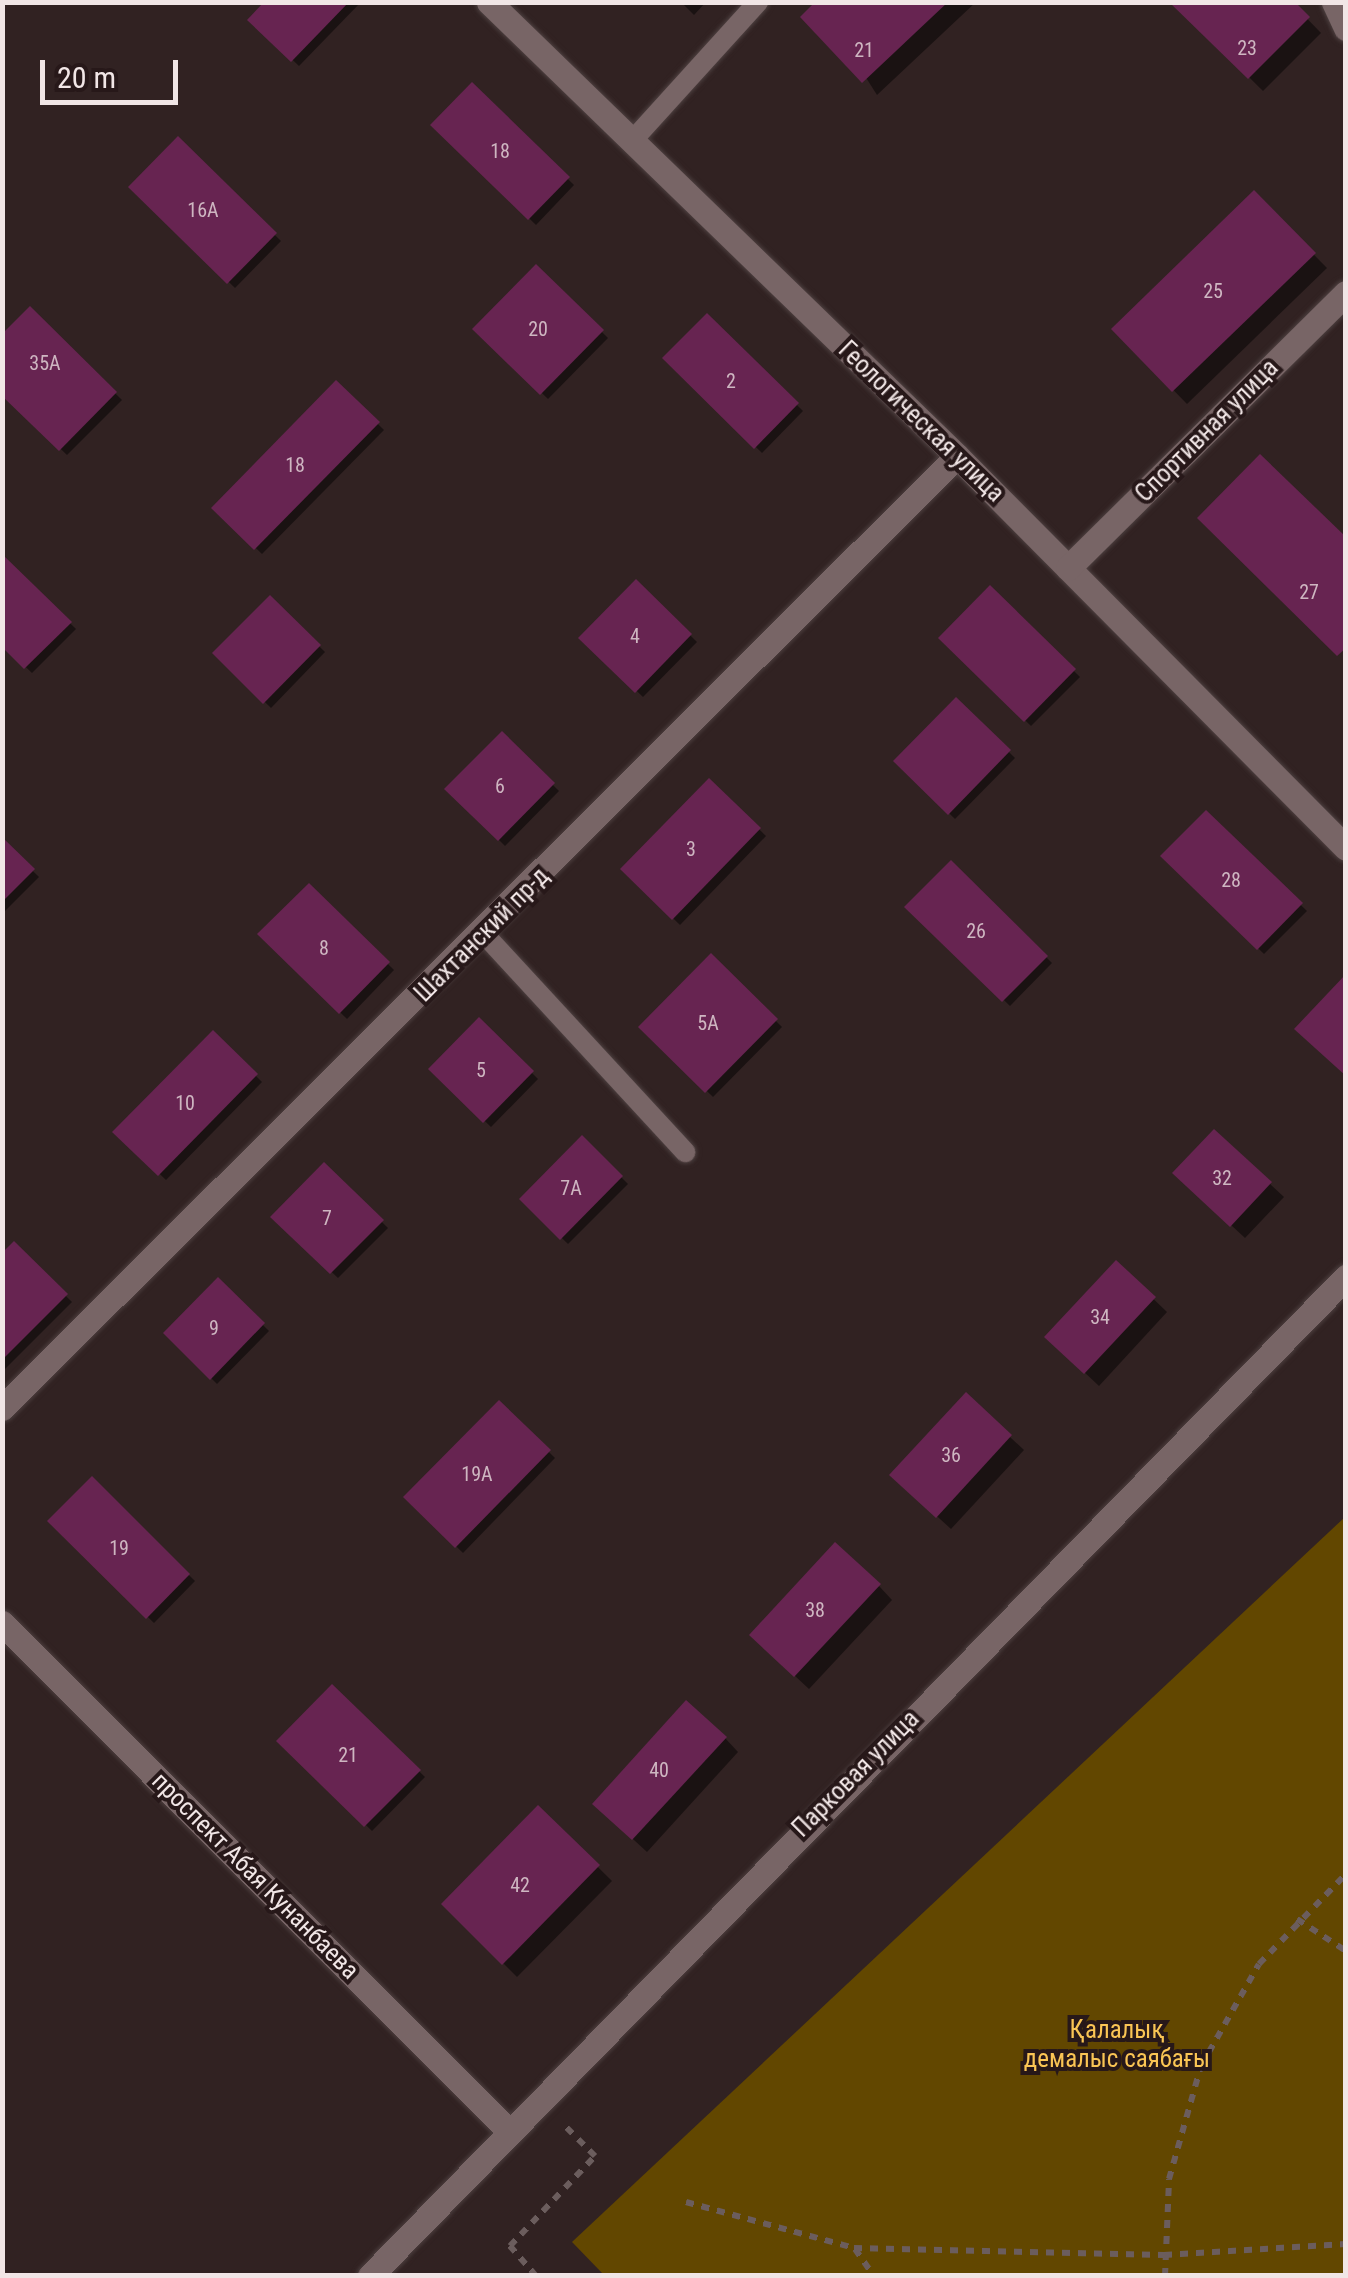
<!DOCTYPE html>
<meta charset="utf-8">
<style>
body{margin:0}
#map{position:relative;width:1348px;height:2278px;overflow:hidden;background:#312222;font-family:"Roboto Condensed",sans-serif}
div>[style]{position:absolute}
.green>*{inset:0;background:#624700}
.shadow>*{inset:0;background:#0007}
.building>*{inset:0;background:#672451}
.path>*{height:6px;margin-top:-3px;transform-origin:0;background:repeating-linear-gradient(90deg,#6b5d5d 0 8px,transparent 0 16px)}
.roads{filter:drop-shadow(0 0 2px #4d4040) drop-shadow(0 0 2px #4d4040)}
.service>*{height:20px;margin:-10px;padding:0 10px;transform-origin:10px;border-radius:10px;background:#786566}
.minor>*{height:25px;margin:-12.5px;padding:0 12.5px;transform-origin:12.5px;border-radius:12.5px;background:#786566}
span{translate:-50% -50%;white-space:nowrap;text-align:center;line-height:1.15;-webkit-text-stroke:8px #271819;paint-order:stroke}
.number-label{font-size:20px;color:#ceb6c1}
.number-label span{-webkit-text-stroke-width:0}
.street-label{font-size:25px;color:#f1e6e6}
.park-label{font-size:25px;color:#fac554}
.frame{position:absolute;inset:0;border:5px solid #f1e6e6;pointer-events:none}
.scale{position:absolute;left:40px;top:60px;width:138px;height:45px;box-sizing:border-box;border:5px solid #f1e6e6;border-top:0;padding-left:12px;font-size:30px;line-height:35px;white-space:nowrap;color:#f1e6e6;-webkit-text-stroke:8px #271819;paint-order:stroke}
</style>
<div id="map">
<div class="green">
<i style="clip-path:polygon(1345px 1517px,1345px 2275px,604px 2275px,572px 2242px)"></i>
</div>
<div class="shadow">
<i style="clip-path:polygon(268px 2px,361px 2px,299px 66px,251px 20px)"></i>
<i style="clip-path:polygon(681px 2px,706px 2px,694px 15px)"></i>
<i style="clip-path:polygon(818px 2px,976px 2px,877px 95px)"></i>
<i style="clip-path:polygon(1173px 2px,1291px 2px,1321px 33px,1263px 91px)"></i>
<i style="clip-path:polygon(472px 85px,574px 185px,536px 225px,434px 125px)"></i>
<i style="clip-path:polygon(178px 140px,281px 241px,235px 288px,132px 187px)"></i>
<i style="clip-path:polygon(1254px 194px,1327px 268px,1187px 404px,1114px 329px)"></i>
<i style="clip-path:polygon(536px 267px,608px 338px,548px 399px,476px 329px)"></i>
<i style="clip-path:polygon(30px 310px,122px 400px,67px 455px,2px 392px)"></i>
<i style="clip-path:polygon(707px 316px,803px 411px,762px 453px,666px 358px)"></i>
<i style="clip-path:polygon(336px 383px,384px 430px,262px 554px,214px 507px)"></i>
<i style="clip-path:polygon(2px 557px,76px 629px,32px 673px,2px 644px)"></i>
<i style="clip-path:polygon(636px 582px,697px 642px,643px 697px,582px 638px)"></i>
<i style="clip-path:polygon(990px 588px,1080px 677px,1031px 726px,942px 638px)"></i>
<i style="clip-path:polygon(270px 598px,325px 652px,271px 708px,215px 653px)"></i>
<i style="clip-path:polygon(956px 700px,1015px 758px,955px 819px,896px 761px)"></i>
<i style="clip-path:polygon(502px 735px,559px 791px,505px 846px,448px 789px)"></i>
<i style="clip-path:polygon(709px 781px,766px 836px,680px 925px,623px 869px)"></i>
<i style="clip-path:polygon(1206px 814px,1307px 911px,1264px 954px,1164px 856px)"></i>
<i style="clip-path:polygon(2px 841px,39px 877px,2px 914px)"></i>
<i style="clip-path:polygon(951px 863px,1052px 963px,1010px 1006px,908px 907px)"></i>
<i style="clip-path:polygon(309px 886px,394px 970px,347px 1019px,261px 934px)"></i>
<i style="clip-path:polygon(711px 957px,782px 1027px,713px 1097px,642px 1027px)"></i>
<i style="clip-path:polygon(479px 1020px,538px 1079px,491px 1127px,431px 1069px)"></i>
<i style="clip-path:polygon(213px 1033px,262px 1082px,166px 1180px,116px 1132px)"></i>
<i style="clip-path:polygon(1214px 1132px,1284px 1197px,1245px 1238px,1189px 1186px)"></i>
<i style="clip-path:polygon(582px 1138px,628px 1184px,568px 1244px,522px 1199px)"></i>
<i style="clip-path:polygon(324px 1165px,388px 1228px,338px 1278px,274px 1217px)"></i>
<i style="clip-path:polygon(14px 1245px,72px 1302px,2px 1372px,2px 1257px)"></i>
<i style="clip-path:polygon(1116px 1263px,1167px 1312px,1099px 1386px,1047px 1337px)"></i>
<i style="clip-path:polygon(218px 1281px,269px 1331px,217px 1384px,166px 1333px)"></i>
<i style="clip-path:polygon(966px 1396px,1024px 1450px,951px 1529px,906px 1488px)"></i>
<i style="clip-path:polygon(499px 1403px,555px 1458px,463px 1553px,406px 1497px)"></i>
<i style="clip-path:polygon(92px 1480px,195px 1581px,154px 1623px,50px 1522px)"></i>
<i style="clip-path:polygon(879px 1586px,892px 1600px,809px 1689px,765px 1648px)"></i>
<i style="clip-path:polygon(332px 1687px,425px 1777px,372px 1831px,280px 1741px)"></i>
<i style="clip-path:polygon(725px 1738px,738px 1752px,647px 1852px,609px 1817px)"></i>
<i style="clip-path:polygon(538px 1808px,612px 1881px,517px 1977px,444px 1904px)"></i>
</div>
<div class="building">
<i style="clip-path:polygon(264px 2px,349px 2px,291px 62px,247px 20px)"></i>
<i style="clip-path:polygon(815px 2px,948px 2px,862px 83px,800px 17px)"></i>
<i style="clip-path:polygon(1169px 2px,1295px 2px,1310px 17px,1248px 79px)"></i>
<i style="clip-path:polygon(472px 82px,570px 177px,528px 220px,430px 125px)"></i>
<i style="clip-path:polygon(178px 136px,277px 233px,227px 284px,128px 187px)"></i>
<i style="clip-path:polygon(1254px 190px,1316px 253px,1172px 392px,1111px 329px)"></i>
<i style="clip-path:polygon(536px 264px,604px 330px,540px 395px,472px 329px)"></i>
<i style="clip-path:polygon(30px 306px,117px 392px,59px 451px,2px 396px,2px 334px)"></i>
<i style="clip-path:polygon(707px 313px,799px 403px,754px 449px,662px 358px)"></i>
<i style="clip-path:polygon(336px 380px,380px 422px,254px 550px,211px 508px)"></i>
<i style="clip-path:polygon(1260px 454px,1346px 537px,1346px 648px,1337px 656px,1197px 518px)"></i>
<i style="clip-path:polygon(2px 554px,72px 622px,24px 669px,2px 647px)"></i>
<i style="clip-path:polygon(636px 579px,692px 634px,635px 693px,578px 638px)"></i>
<i style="clip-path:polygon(990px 585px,1076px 669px,1024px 722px,938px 638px)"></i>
<i style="clip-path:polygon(270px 595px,321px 645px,263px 704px,212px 653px)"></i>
<i style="clip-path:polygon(956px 697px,1011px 750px,948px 815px,893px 761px)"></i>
<i style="clip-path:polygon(502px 731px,555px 783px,498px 841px,444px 789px)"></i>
<i style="clip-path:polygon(709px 778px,761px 828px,672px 920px,620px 869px)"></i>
<i style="clip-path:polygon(1206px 810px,1303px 903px,1257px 950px,1160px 856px)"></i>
<i style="clip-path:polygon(2px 837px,35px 869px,2px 902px)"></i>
<i style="clip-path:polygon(951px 860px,1048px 956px,1002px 1002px,904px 907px)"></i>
<i style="clip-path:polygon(309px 883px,390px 962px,339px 1014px,257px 934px)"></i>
<i style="clip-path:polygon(711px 953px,778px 1019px,705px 1093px,638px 1027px)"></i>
<i style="clip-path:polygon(1346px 974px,1346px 1076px,1294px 1029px)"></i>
<i style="clip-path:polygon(479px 1017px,534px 1071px,483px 1123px,428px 1069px)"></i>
<i style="clip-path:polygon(213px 1030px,258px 1074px,158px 1176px,112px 1132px)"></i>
<i style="clip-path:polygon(1214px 1129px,1272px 1182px,1230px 1227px,1172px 1173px)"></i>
<i style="clip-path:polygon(582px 1135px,623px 1176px,560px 1240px,519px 1199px)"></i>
<i style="clip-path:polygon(324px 1162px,384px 1220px,330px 1274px,270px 1217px)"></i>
<i style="clip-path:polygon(14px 1241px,68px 1294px,2px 1360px,2px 1253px)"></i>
<i style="clip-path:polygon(1116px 1260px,1156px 1297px,1084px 1374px,1044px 1337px)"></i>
<i style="clip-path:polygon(218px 1277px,265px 1323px,210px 1380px,163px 1333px)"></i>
<i style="clip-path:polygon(966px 1392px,1012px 1435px,936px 1518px,889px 1475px)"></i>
<i style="clip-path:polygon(499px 1400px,551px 1450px,455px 1548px,403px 1497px)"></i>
<i style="clip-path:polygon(92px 1476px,190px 1574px,146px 1619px,47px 1521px)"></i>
<i style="clip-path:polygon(835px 1542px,881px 1584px,794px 1677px,749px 1635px)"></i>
<i style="clip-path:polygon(332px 1684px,421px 1770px,364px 1827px,276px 1741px)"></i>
<i style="clip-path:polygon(686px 1700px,727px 1737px,632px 1840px,592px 1804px)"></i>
<i style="clip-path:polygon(538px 1805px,600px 1865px,502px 1965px,441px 1904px)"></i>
</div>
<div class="path">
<i style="left:1297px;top:1919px;width:59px;rotate:33.1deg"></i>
<i style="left:686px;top:2202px;width:174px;rotate:15.3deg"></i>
<i style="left:854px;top:2248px;width:310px;rotate:1.3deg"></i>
<i style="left:1164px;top:2255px;width:182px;rotate:-3.5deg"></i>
<i style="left:855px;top:2249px;width:33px;rotate:55deg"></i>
<i style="left:536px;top:2276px;width:40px;rotate:-131deg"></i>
<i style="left:510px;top:2246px;width:124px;rotate:-46.6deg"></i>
<i style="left:595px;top:2156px;width:45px;rotate:-135deg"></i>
<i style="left:1165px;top:2276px;width:97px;rotate:-87.6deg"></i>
<i style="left:1169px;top:2179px;width:117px;rotate:-74.2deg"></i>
<i style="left:1201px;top:2066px;width:117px;rotate:-60.4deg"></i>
<i style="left:1259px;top:1964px;width:125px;rotate:-46deg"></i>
</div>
<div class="roads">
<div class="service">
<i style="left:632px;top:141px;width:188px;rotate:-47.8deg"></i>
<i style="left:484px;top:934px;width:297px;rotate:47.3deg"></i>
</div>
<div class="minor">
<i style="left:489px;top:2px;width:652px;rotate:44.13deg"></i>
<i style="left:957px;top:456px;width:552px;rotate:45.22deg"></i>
<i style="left:1334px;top:2px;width:29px;rotate:65deg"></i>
<i style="left:1068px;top:568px;width:391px;rotate:-44.7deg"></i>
<i style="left:2px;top:1408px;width:1348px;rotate:-44.91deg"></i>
<i style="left:2px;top:1623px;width:715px;rotate:45.06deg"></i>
<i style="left:370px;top:2276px;width:1397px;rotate:-45.67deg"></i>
</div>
</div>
<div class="number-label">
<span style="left:1247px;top:48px">23</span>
<span style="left:864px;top:50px">21</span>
<span style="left:500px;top:151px">18</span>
<span style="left:203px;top:210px">16А</span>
<span style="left:1213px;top:291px">25</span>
<span style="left:538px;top:329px">20</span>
<span style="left:45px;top:363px">35А</span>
<span style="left:731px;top:381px">2</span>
<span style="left:295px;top:465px">18</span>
<span style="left:1309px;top:592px">27</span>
<span style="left:635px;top:636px">4</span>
<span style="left:500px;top:786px">6</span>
<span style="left:691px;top:849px">3</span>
<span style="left:1231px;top:880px">28</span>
<span style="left:976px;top:931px">26</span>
<span style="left:324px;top:948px">8</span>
<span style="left:708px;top:1023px">5А</span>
<span style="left:481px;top:1070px">5</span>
<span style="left:185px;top:1103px">10</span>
<span style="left:1222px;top:1178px">32</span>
<span style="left:571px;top:1188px">7А</span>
<span style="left:327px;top:1218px">7</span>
<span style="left:1100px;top:1317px">34</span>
<span style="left:214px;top:1328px">9</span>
<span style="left:951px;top:1455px">36</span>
<span style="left:477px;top:1474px">19А</span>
<span style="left:119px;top:1548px">19</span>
<span style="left:815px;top:1610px">38</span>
<span style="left:348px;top:1755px">21</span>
<span style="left:659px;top:1770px">40</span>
<span style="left:520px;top:1885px">42</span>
</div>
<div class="street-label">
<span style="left:921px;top:422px;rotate:44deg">Геологическая улица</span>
<span style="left:1207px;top:431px;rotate:-45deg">Спортивная улица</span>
<span style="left:482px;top:935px;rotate:-45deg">Шахтанский пр-д</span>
<span style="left:856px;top:1774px;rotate:-45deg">Парковая улица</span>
<span style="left:255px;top:1876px;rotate:45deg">проспект Абая Кунанбаева</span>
</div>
<div class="park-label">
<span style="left:1117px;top:2045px">Қалалық<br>демалыс саябағы</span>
</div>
<div class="frame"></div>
<div class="scale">20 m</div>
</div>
